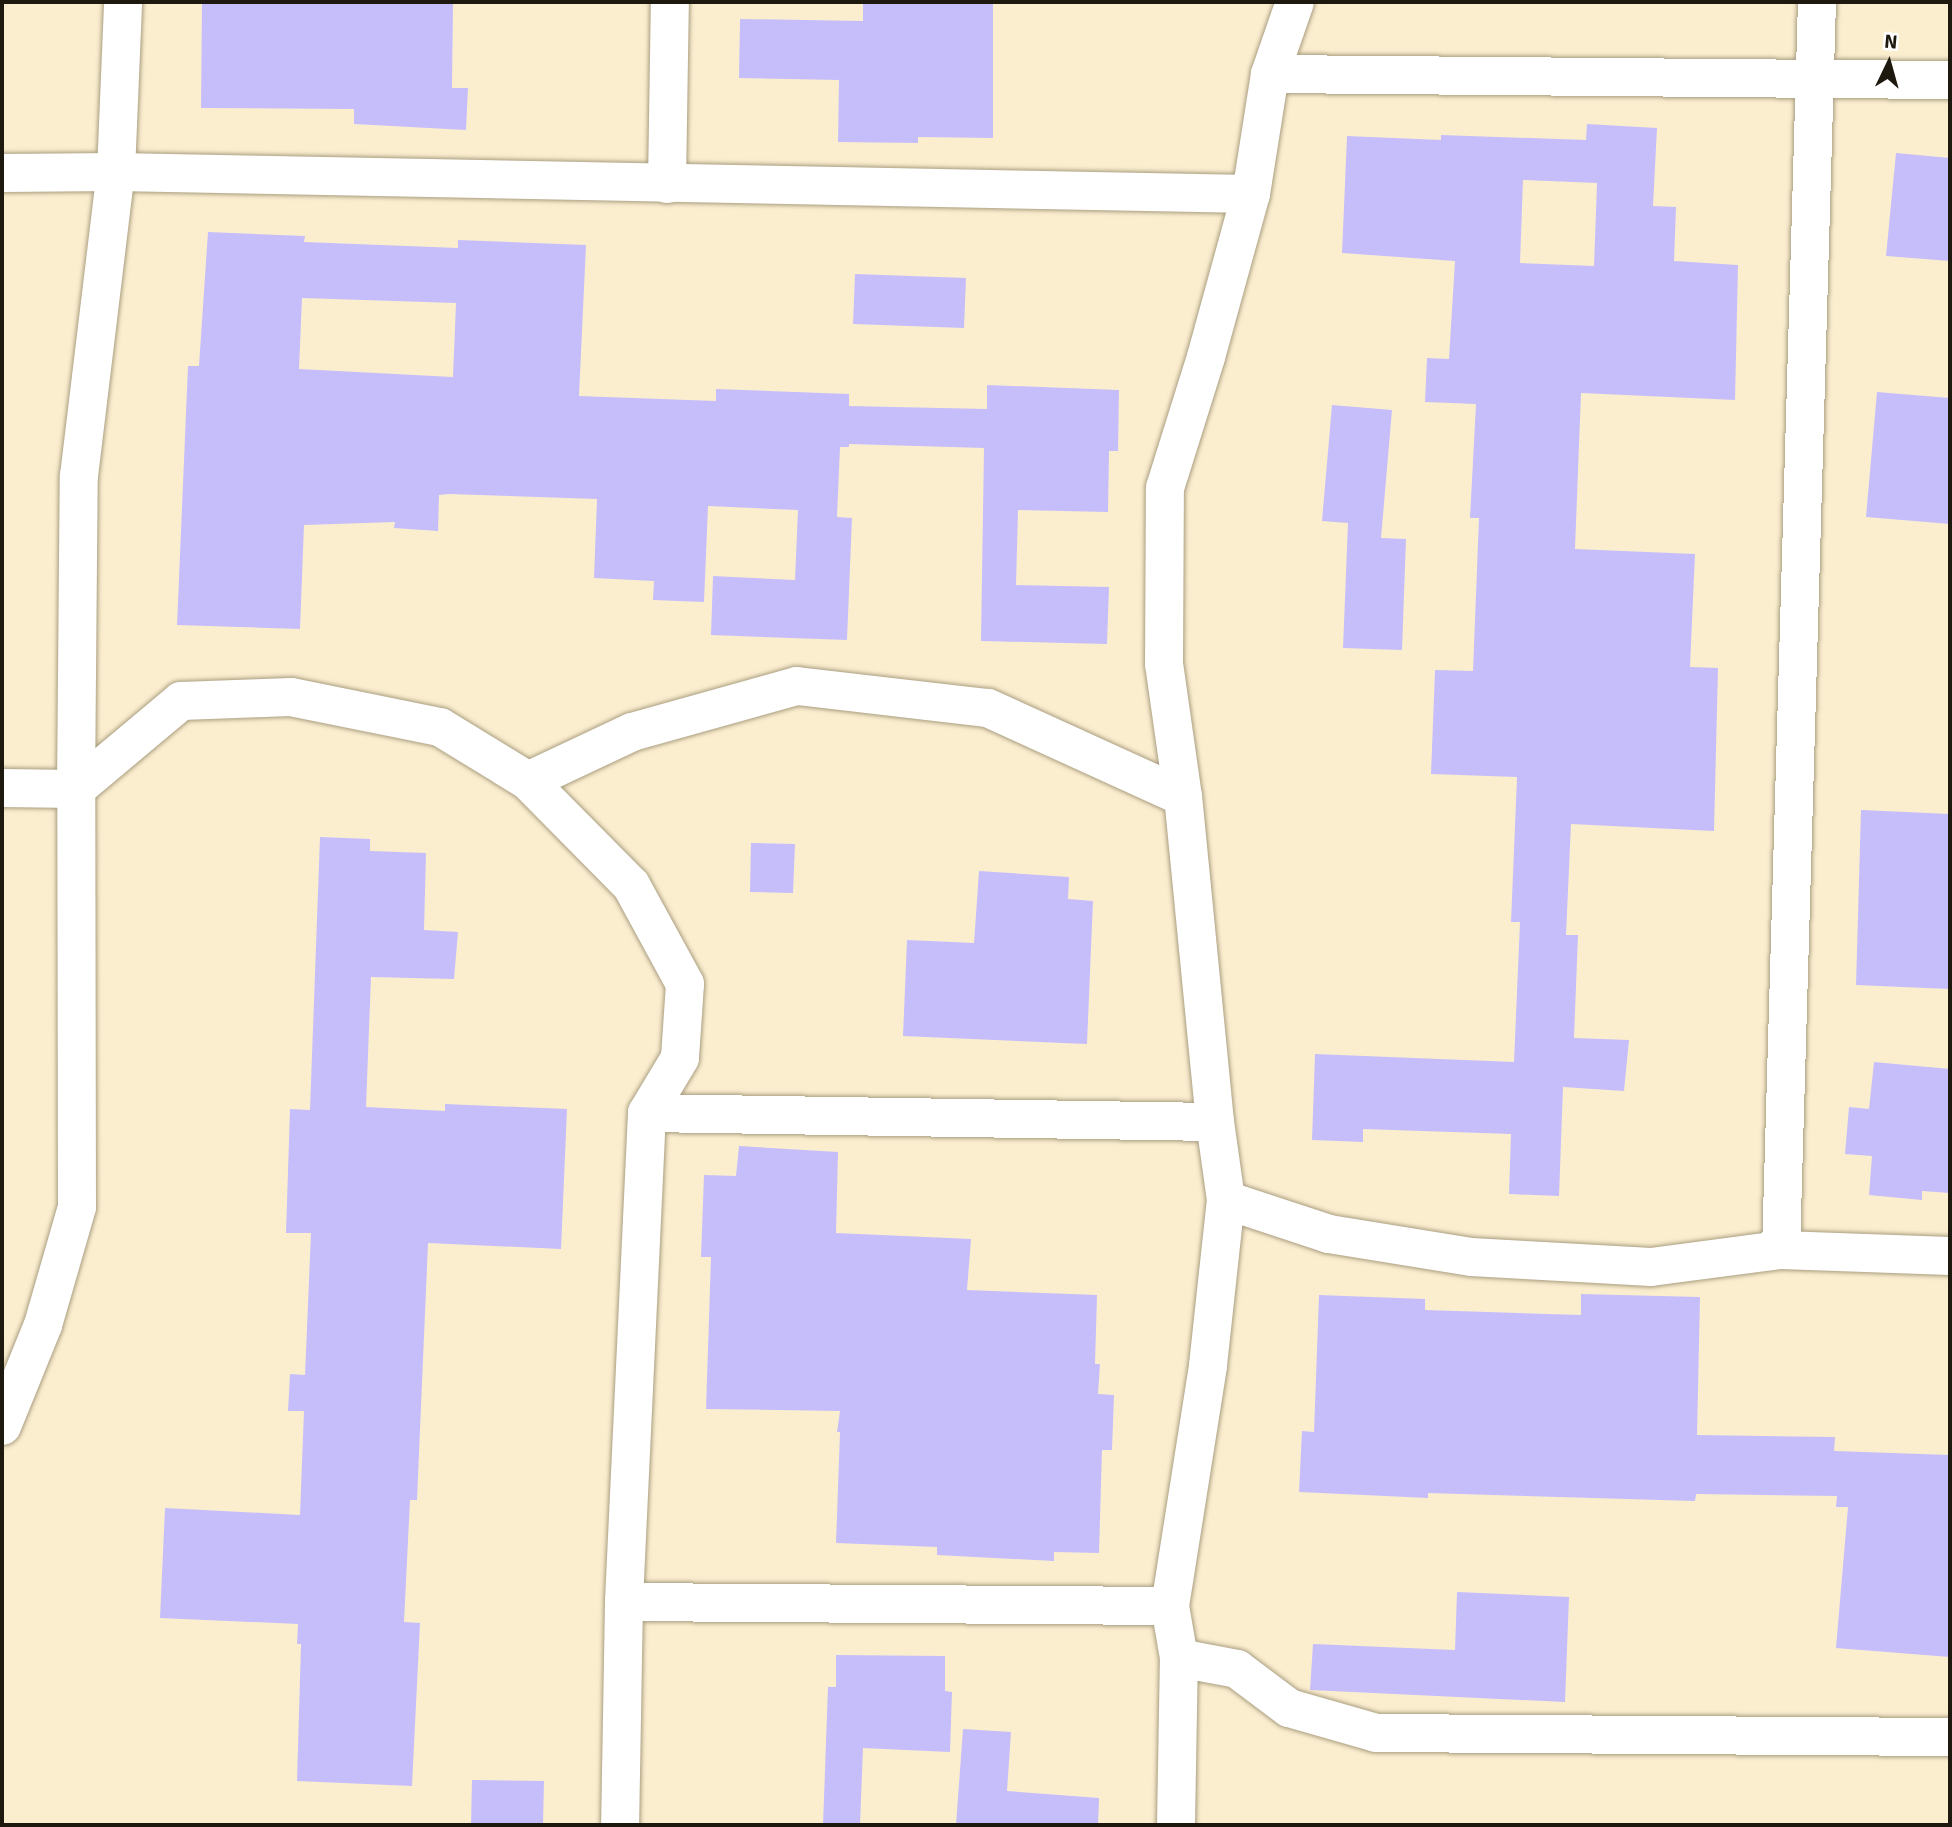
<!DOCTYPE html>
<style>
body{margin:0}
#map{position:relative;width:1952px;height:1827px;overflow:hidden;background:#fbeecf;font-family:Signika,sans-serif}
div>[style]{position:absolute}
.building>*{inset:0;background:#c6befb}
.roads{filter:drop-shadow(0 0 2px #aa9e81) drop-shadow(0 0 2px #aa9e81)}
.street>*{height:38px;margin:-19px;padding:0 19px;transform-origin:19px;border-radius:19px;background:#fff}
span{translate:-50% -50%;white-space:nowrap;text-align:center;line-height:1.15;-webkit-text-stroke:7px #fff;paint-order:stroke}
.frame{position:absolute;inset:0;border:4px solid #1e190e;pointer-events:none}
.north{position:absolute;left:1854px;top:28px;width:70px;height:70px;-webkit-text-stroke:5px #fff;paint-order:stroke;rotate:5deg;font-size:19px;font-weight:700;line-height:28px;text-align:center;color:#1e190e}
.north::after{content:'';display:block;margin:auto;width:24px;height:32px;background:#1e190e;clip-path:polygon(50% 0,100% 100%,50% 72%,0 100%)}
</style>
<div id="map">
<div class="building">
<i style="clip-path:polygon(202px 2px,453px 2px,452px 88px,468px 88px,466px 130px,354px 124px,354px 109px,201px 108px)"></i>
<i style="clip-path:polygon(863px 2px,993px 2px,993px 138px,918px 137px,918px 143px,838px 142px,839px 80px,739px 78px,740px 19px,863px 21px)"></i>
<i style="clip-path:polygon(evenodd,1587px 124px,1657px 128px,1653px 206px,1676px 207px,1674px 261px,1738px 265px,1735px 400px,1581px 393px,1575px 549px,1695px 554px,1690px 667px,1718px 668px,1714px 831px,1571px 824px,1566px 935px,1578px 935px,1574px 1038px,1629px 1040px,1624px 1091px,1563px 1087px,1559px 1196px,1509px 1194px,1511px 1134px,1363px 1129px,1363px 1142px,1312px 1140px,1315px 1054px,1514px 1062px,1520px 922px,1511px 922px,1517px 777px,1431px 774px,1435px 670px,1473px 671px,1479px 518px,1470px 518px,1476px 404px,1425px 402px,1427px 358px,1449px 359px,1455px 261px,1342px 253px,1347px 136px,1441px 140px,1441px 135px,1586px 140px,1587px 124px,1523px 180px,1597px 183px,1594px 266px,1520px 263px,1523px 180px)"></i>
<i style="clip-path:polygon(1896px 153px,1950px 158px,1950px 261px,1886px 256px)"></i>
<i style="clip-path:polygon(evenodd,208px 232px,305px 236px,304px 242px,458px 248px,458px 240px,586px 245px,579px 396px,716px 401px,716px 389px,849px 394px,849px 406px,987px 409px,987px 385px,1119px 390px,1118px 451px,1109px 451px,1108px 512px,1018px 510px,1016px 585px,1109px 587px,1107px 644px,981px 641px,984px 448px,849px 444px,849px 447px,840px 447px,837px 517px,852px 518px,847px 640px,711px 635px,713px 576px,795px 580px,798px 510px,708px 506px,704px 602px,653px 600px,654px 581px,594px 578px,597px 499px,449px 494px,439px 495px,438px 531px,394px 528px,395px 522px,304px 525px,300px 629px,177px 625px,188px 366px,199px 366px,208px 232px,302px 298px,456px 303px,453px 377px,299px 369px,302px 298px)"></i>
<i style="clip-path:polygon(855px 274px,966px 278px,964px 328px,853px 324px)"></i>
<i style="clip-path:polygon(1877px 392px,1950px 398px,1950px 524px,1866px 517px)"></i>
<i style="clip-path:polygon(1332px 405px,1392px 410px,1381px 538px,1406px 539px,1402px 650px,1343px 648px,1348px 523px,1322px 521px)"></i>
<i style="clip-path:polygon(1861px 810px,1950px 814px,1950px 989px,1856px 985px)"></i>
<i style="clip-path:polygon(320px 837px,370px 839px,370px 851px,426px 853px,424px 930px,458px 932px,454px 979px,371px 977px,366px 1107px,445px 1111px,445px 1104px,567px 1109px,561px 1249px,428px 1243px,417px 1500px,410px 1500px,404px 1622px,420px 1623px,412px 1786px,297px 1781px,301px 1644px,297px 1644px,298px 1624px,160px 1618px,165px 1508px,300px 1515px,304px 1411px,288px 1411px,290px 1374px,305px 1375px,311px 1233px,286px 1233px,290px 1109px,310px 1110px)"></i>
<i style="clip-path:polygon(751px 843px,795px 844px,793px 893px,750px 892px)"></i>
<i style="clip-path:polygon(979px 871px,1069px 877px,1068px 899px,1093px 901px,1087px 1044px,903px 1036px,907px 940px,974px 943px)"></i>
<i style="clip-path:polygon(1874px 1062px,1950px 1069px,1950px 1193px,1922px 1191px,1922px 1200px,1869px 1195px,1872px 1156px,1845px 1154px,1849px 1107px,1869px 1109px)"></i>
<i style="clip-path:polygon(739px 1146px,838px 1152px,836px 1233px,971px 1239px,967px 1290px,1097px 1295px,1095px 1364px,1100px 1364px,1098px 1394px,1114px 1395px,1112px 1450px,1102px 1450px,1099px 1553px,1054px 1552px,1054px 1561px,937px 1555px,937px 1547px,836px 1543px,840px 1432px,837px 1432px,840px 1411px,706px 1409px,711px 1257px,701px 1257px,704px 1175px,736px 1176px)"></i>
<i style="clip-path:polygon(1581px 1294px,1700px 1297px,1697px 1435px,1835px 1437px,1834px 1451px,1950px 1455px,1950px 1657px,1836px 1648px,1848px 1507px,1836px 1507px,1837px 1496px,1696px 1494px,1695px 1501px,1428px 1493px,1428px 1498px,1299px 1492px,1302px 1431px,1314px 1432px,1319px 1295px,1425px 1299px,1425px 1310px,1581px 1315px)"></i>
<i style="clip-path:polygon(1457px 1592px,1569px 1597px,1565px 1702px,1310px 1690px,1313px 1644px,1455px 1650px)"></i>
<i style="clip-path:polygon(836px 1655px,945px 1656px,945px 1691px,952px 1692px,950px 1752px,863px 1748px,860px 1825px,823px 1825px,828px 1687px,836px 1687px)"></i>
<i style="clip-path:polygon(963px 1729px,1011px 1732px,1007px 1791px,1099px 1798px,1098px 1825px,956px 1825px)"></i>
<i style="clip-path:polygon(472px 1780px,544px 1781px,543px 1825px,471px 1825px)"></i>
</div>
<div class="roads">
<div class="street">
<i style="left:1270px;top:74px;width:680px;rotate:0.51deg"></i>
<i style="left:2px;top:173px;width:114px;rotate:-0.5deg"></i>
<i style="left:116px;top:172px;width:1135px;rotate:1.11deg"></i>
<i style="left:667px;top:184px;width:182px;rotate:-89.1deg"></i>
<i style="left:528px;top:781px;width:146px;rotate:45.3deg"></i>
<i style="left:631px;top:885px;width:113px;rotate:61.4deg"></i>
<i style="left:685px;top:984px;width:74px;rotate:93.9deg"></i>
<i style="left:680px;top:1058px;width:64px;rotate:121deg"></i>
<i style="left:647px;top:1113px;width:490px;rotate:92.7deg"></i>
<i style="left:624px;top:1602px;width:223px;rotate:91deg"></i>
<i style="left:2px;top:788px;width:74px;rotate:0.8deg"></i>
<i style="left:76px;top:789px;width:137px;rotate:-40deg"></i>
<i style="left:181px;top:701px;width:110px;rotate:-2.1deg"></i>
<i style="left:291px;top:697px;width:152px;rotate:11.4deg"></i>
<i style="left:440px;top:727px;width:103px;rotate:31.5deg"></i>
<i style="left:528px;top:781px;width:115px;rotate:-25.2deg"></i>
<i style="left:632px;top:732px;width:171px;rotate:-15.6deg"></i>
<i style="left:797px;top:686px;width:192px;rotate:6.6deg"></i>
<i style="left:988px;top:708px;width:214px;rotate:24.5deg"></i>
<i style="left:647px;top:1113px;width:568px;rotate:0.91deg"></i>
<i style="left:1226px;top:1200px;width:108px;rotate:18.3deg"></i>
<i style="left:1329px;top:1234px;width:144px;rotate:9.2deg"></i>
<i style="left:1471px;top:1257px;width:180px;rotate:3.2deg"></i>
<i style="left:1651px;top:1267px;width:131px;rotate:-7.5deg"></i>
<i style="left:1781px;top:1250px;width:169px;rotate:2deg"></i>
<i style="left:1781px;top:1250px;width:1249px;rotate:-88.35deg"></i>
<i style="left:2px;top:1426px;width:109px;rotate:-67.9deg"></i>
<i style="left:43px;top:1325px;width:123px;rotate:-73.9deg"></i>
<i style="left:77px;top:1207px;width:418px;rotate:-90.1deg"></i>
<i style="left:76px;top:789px;width:313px;rotate:-89.5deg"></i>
<i style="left:79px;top:476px;width:306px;rotate:-83.1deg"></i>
<i style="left:116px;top:172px;width:170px;rotate:-87.6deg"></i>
<i style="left:624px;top:1602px;width:546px;rotate:0.42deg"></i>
<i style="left:1179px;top:1658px;width:59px;rotate:10.7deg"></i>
<i style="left:1237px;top:1669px;width:65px;rotate:36.9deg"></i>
<i style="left:1289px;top:1708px;width:91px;rotate:16deg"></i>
<i style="left:1376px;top:1733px;width:574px;rotate:0.4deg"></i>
<i style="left:1176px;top:1825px;width:167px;rotate:-89deg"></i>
<i style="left:1179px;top:1658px;width:53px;rotate:-99.8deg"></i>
<i style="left:1170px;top:1606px;width:244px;rotate:-81deg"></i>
<i style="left:1208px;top:1365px;width:166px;rotate:-83.8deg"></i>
<i style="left:1226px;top:1200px;width:79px;rotate:-98deg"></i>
<i style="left:1215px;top:1122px;width:327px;rotate:-95.6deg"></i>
<i style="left:1183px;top:797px;width:134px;rotate:-98.1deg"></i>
<i style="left:1164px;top:664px;width:176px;rotate:-89.7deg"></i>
<i style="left:1165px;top:488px;width:137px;rotate:-72.6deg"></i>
<i style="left:1206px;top:357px;width:169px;rotate:-74.6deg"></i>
<i style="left:1251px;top:194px;width:121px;rotate:-81deg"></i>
<i style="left:1270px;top:74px;width:76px;rotate:-70.9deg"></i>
</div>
</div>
<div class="frame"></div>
<div class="north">N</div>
</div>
